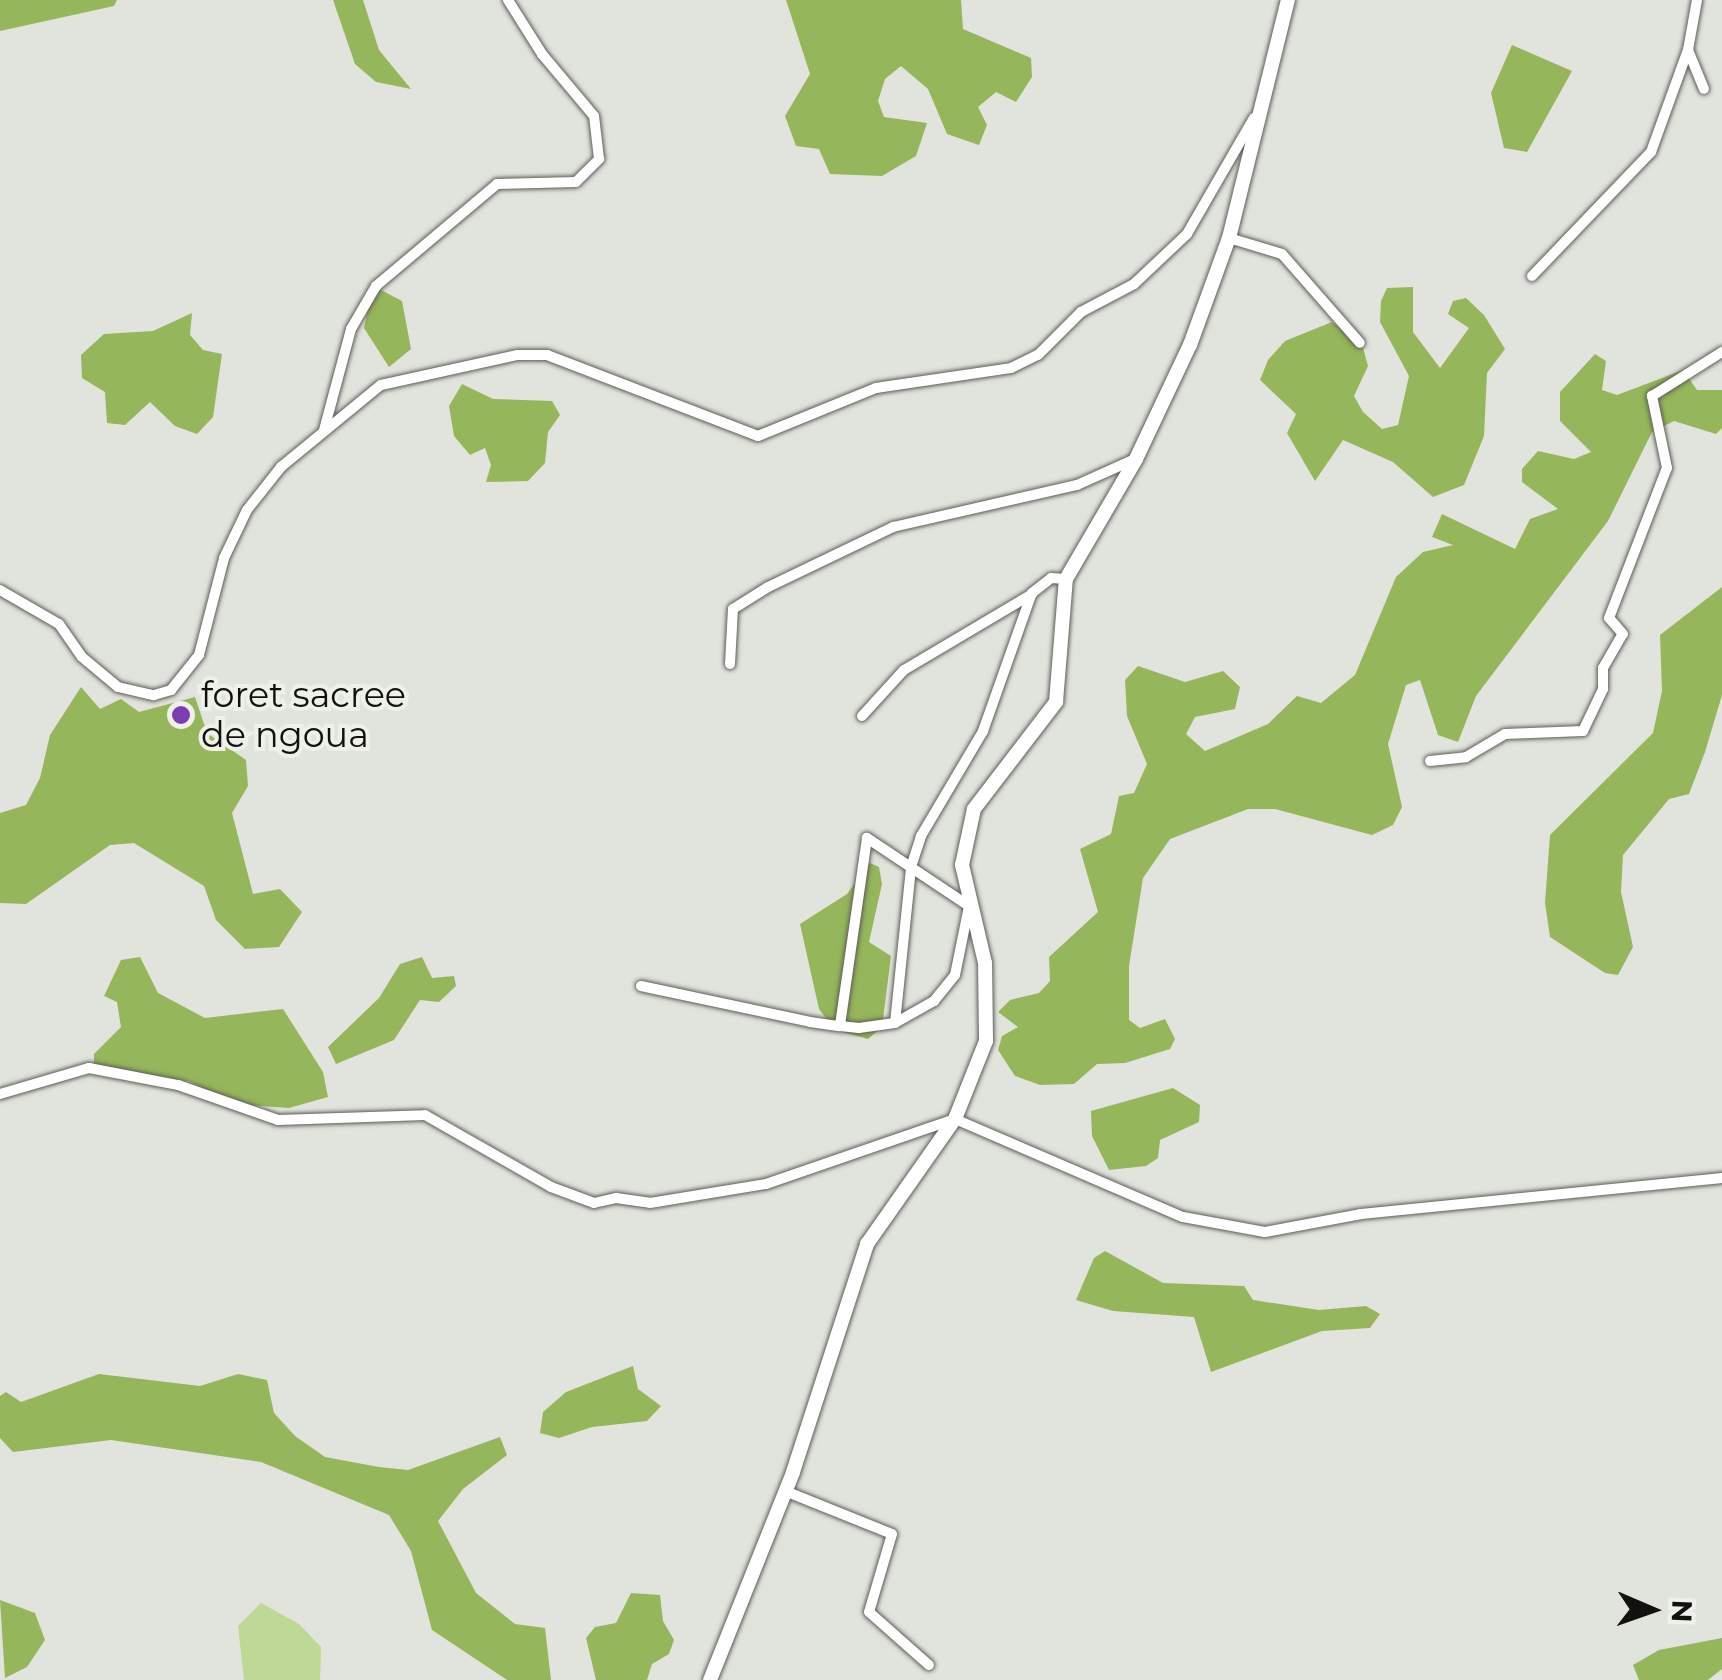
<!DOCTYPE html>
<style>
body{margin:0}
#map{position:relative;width:1722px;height:1680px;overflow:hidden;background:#e1e4dc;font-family:Montserrat,sans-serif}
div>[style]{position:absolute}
.green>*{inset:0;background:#bed895}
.forest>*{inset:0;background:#95b65a}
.roads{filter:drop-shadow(0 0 2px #5b5e57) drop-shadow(0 0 2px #5b5e57)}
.street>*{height:10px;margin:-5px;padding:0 5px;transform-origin:5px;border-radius:5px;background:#fff}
.secondary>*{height:14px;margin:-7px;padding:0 7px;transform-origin:7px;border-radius:7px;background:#fff}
.dots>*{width:28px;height:28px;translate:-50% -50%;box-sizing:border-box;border:5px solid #eef1ea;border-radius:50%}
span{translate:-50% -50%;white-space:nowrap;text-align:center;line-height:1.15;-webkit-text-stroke:8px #eef1ea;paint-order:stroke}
.poi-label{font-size:35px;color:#111210}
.left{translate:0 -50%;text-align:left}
.north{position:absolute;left:1602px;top:1560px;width:100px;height:100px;-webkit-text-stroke:8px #eef1ea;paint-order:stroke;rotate:92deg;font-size:28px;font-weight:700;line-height:40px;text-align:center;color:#111210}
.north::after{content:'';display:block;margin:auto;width:35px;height:45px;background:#111210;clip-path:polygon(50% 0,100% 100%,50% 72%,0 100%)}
</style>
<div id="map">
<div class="green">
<i style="clip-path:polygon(261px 1603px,299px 1624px,321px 1647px,320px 1680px,244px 1680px,238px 1626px)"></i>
</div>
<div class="forest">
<i style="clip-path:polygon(0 0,117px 0,114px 6px,0 31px)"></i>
<i style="clip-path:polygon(333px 0,363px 0,379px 50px,411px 89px,376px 82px,355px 64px)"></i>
<i style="clip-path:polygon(786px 0,961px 0,963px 29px,1031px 58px,1032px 77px,1016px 102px,996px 92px,978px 107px,987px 125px,979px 145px,947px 134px,928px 89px,901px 66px,885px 79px,878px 101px,884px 117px,927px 123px,916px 156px,882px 176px,830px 174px,819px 149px,796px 146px,785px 116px,810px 74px)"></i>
<i style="clip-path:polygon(1512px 45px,1572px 71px,1527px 152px,1504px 148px,1491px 93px)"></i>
<i style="clip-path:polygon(1413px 287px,1413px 332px,1440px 368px,1469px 328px,1448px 314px,1453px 301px,1466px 298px,1484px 315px,1505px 349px,1487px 373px,1484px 436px,1464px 485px,1433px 497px,1393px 462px,1343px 440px,1315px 481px,1287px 433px,1296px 414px,1260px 380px,1268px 360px,1285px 341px,1332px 322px,1363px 348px,1368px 366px,1354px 396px,1363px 412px,1382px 429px,1398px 425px,1409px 376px,1380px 322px,1381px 301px,1387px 288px)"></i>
<i style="clip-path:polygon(381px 290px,402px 301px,411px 349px,389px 367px,364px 328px,369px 303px)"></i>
<i style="clip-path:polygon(192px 313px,190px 335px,203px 350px,222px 354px,213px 417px,197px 434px,175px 426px,150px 402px,125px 425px,107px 423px,105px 392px,82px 378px,81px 355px,104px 334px,153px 331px)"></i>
<i style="clip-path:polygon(1595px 354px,1606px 361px,1602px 390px,1617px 395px,1683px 370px,1697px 390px,1722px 390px,1722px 428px,1716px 434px,1674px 421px,1652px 432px,1608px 521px,1476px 696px,1458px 742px,1438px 735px,1420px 680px,1406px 685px,1388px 744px,1402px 807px,1393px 825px,1372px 835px,1275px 809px,1248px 809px,1170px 839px,1143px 878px,1129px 966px,1129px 1020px,1140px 1028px,1165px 1019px,1175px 1039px,1170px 1049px,1125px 1063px,1097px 1064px,1074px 1084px,1040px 1085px,1015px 1076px,998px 1050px,1002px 1036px,1018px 1027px,998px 1012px,1010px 1000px,1039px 993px,1050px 981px,1049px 957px,1098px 912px,1080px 849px,1111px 834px,1119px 796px,1134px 793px,1147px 764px,1127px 716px,1125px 680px,1138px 666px,1185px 682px,1223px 671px,1240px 687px,1235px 709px,1195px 717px,1186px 734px,1205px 751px,1268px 724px,1297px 696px,1321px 703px,1355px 675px,1396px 577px,1423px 552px,1453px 545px,1432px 537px,1442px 514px,1515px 549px,1530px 519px,1558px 509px,1522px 482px,1522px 469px,1538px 451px,1574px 459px,1591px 452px,1560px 421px,1560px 392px)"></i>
<i style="clip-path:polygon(462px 384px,493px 399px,552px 401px,560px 415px,548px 432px,545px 463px,528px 481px,486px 482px,491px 465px,485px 448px,470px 455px,454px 436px,449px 406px)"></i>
<i style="clip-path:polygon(1722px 587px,1722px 695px,1705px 752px,1689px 794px,1669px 799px,1623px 855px,1621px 892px,1633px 947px,1618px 975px,1605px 973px,1550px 937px,1545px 903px,1550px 835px,1653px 733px,1662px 691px,1660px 635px)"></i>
<i style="clip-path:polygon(81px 687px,100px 709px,121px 699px,139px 712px,195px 697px,207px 733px,246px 760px,248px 786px,232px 813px,253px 894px,280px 889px,302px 912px,279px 947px,245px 949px,216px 920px,204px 886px,134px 843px,110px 845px,26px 904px,0 903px,0 813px,26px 805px,40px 778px,50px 735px)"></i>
<i style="clip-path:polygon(870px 863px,879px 867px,882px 884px,869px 942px,891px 956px,882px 1027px,868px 1039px,835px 1030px,819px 1009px,800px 924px,847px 894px)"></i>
<i style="clip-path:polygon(140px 957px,158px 993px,205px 1018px,283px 1009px,323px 1072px,328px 1097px,289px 1108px,235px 1104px,188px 1081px,94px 1069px,94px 1054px,121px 1027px,117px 1002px,104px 996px,121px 960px)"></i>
<i style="clip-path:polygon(422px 957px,432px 978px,454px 976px,456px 986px,439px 1002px,420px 1000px,394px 1040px,336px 1064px,328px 1047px,379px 998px,400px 964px)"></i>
<i style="clip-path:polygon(1173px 1088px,1200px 1105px,1199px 1122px,1160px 1140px,1158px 1158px,1146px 1166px,1109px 1170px,1092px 1136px,1091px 1111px)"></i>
<i style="clip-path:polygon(1105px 1251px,1163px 1283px,1244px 1286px,1253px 1300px,1319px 1310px,1366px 1306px,1380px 1314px,1370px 1328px,1322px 1331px,1211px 1372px,1194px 1317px,1113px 1311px,1076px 1300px,1094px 1258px)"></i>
<i style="clip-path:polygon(633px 1366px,638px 1389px,661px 1406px,647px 1421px,592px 1427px,559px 1438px,540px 1433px,543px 1412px,566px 1392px)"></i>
<i style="clip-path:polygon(99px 1374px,200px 1386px,238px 1374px,267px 1380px,274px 1413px,295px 1436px,325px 1457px,379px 1467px,408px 1470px,500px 1437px,507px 1455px,463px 1489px,438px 1521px,476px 1593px,515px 1624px,545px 1628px,551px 1680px,507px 1680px,432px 1630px,411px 1551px,389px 1515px,261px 1462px,111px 1440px,13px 1452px,0 1438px,0 1396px,6px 1392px,21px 1402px)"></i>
<i style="clip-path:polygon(631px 1593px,660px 1595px,663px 1621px,674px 1640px,669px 1654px,652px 1664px,647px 1680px,596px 1680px,586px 1638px,595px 1627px,616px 1623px)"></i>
<i style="clip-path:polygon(0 1600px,35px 1613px,45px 1640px,27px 1667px,5px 1678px)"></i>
<i style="clip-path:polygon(1722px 1638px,1722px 1669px,1708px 1680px,1639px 1680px,1633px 1665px,1659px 1650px)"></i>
</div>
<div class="roads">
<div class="street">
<i style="left:1697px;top:0;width:51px;rotate:100.2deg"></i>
<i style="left:1688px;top:50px;width:42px;rotate:67.7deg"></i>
<i style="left:1229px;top:238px;width:55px;rotate:16.8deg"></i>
<i style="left:1282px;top:254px;width:118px;rotate:48.8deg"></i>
<i style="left:1532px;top:276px;width:172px;rotate:-46.2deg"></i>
<i style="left:1651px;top:152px;width:109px;rotate:-70.1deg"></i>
<i style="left:324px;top:430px;width:105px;rotate:-75deg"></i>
<i style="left:351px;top:329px;width:50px;rotate:-59.8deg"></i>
<i style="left:376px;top:286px;width:158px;rotate:-40.1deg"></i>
<i style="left:497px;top:184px;width:79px;rotate:-1.5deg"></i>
<i style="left:576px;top:182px;width:33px;rotate:-45deg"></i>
<i style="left:599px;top:159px;width:43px;rotate:-96.6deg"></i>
<i style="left:594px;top:116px;width:81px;rotate:-130deg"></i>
<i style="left:542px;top:54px;width:64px;rotate:-122.2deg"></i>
<i style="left:0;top:590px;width:68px;rotate:30deg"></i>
<i style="left:59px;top:624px;width:40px;rotate:55.1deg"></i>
<i style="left:82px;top:657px;width:47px;rotate:39.8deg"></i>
<i style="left:118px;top:687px;width:37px;rotate:13deg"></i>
<i style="left:154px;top:695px;width:18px;rotate:-16deg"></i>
<i style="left:171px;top:690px;width:45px;rotate:-51.3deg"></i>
<i style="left:199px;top:655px;width:100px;rotate:-75.5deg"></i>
<i style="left:224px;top:558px;width:53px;rotate:-64.4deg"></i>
<i style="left:247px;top:510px;width:55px;rotate:-51.7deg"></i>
<i style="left:281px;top:467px;width:129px;rotate:-39.4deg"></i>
<i style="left:381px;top:385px;width:140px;rotate:-12.4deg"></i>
<i style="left:518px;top:355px;width:29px"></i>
<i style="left:547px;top:355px;width:226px;rotate:21deg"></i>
<i style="left:758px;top:436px;width:127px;rotate:-22.1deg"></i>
<i style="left:876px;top:388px;width:136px;rotate:-8.4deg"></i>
<i style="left:1011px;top:368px;width:30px;rotate:-26deg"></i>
<i style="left:1038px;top:355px;width:61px;rotate:-45deg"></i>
<i style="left:1081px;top:312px;width:60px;rotate:-27.8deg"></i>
<i style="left:1134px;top:284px;width:73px;rotate:-43.3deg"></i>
<i style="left:1187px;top:234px;width:134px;rotate:-60deg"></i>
<i style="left:730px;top:664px;width:55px;rotate:-86.9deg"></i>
<i style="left:733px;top:609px;width:41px;rotate:-32.2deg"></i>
<i style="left:768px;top:587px;width:139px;rotate:-25.6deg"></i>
<i style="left:893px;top:527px;width:189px;rotate:-12.9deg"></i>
<i style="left:1077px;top:485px;width:64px;rotate:-24.1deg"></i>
<i style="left:862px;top:716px;width:62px;rotate:-47.6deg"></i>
<i style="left:904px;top:670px;width:149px;rotate:-30.7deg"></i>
<i style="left:1430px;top:761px;width:36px;rotate:-6deg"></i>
<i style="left:1466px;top:757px;width:45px;rotate:-30.5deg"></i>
<i style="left:1505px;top:734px;width:78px;rotate:-2.2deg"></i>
<i style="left:1583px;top:731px;width:47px;rotate:-64.5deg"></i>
<i style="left:1603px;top:689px;width:21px;rotate:-90deg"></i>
<i style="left:1603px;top:668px;width:39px;rotate:-60deg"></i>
<i style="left:1623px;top:634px;width:21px;rotate:-131deg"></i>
<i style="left:1609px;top:618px;width:161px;rotate:-68.9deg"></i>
<i style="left:1667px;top:468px;width:74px;rotate:-101.8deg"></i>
<i style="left:1652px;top:396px;width:83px;rotate:-32.2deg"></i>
<i style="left:641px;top:986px;width:173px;rotate:12deg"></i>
<i style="left:810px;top:1022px;width:30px;rotate:8deg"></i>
<i style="left:840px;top:1026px;width:19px;rotate:6deg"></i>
<i style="left:859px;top:1028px;width:36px;rotate:-8deg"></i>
<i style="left:895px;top:1023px;width:45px;rotate:-29.4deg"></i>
<i style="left:934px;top:1001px;width:33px;rotate:-51deg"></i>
<i style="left:955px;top:975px;width:70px;rotate:-78.5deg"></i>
<i style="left:969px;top:906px;width:123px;rotate:-146.3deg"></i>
<i style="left:867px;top:838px;width:190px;rotate:98.2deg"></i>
<i style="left:895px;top:1023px;width:157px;rotate:-84.1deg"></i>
<i style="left:911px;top:867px;width:33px;rotate:-72deg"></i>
<i style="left:921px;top:836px;width:122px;rotate:-59.4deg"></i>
<i style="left:983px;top:731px;width:146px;rotate:-70.5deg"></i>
<i style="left:1032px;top:593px;width:24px;rotate:-38deg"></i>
<i style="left:1051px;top:578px;width:15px;rotate:4deg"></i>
<i style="left:0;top:1094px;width:93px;rotate:-16.3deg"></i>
<i style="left:89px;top:1068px;width:91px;rotate:10.8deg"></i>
<i style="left:178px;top:1085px;width:106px;rotate:19.3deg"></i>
<i style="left:278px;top:1120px;width:147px;rotate:-1.9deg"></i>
<i style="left:425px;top:1115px;width:145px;rotate:29.7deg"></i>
<i style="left:551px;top:1187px;width:46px;rotate:20.4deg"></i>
<i style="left:594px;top:1203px;width:23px;rotate:-13deg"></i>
<i style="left:616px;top:1198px;width:34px;rotate:8deg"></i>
<i style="left:650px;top:1203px;width:118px;rotate:-9.3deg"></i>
<i style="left:766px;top:1184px;width:200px;rotate:-19deg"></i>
<i style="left:955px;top:1119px;width:248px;rotate:23.3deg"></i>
<i style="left:1183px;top:1217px;width:83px;rotate:10.4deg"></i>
<i style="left:1265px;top:1232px;width:98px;rotate:-10.6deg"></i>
<i style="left:1361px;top:1214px;width:363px;rotate:-5.7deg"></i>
<i style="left:785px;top:1491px;width:115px;rotate:21.9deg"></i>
<i style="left:892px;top:1534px;width:81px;rotate:106.4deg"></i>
<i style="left:869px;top:1612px;width:80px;rotate:41.5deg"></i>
</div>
<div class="secondary">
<i style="left:710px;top:1680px;width:224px;rotate:-68.2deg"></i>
<i style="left:793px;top:1472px;width:240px;rotate:-72deg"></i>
<i style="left:867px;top:1244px;width:153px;rotate:-54.9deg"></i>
<i style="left:955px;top:1119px;width:84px;rotate:-68.3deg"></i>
<i style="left:986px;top:1041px;width:78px;rotate:-90.7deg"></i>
<i style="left:985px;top:963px;width:101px;rotate:-103.2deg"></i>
<i style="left:962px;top:865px;width:57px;rotate:-77.9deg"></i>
<i style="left:974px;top:809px;width:135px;rotate:-52.5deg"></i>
<i style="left:1056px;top:702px;width:123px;rotate:-85.4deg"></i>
<i style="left:1066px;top:579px;width:139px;rotate:-59.7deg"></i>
<i style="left:1136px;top:459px;width:126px;rotate:-64.7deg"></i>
<i style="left:1190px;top:345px;width:114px;rotate:-70deg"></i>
<i style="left:1229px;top:238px;width:245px;rotate:-76.1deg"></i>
</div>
</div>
<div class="dots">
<i style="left:181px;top:715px;background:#7c3db2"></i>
</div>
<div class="poi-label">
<span class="left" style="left:201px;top:715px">foret sacree<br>de ngoua</span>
</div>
<div class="north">N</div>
</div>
